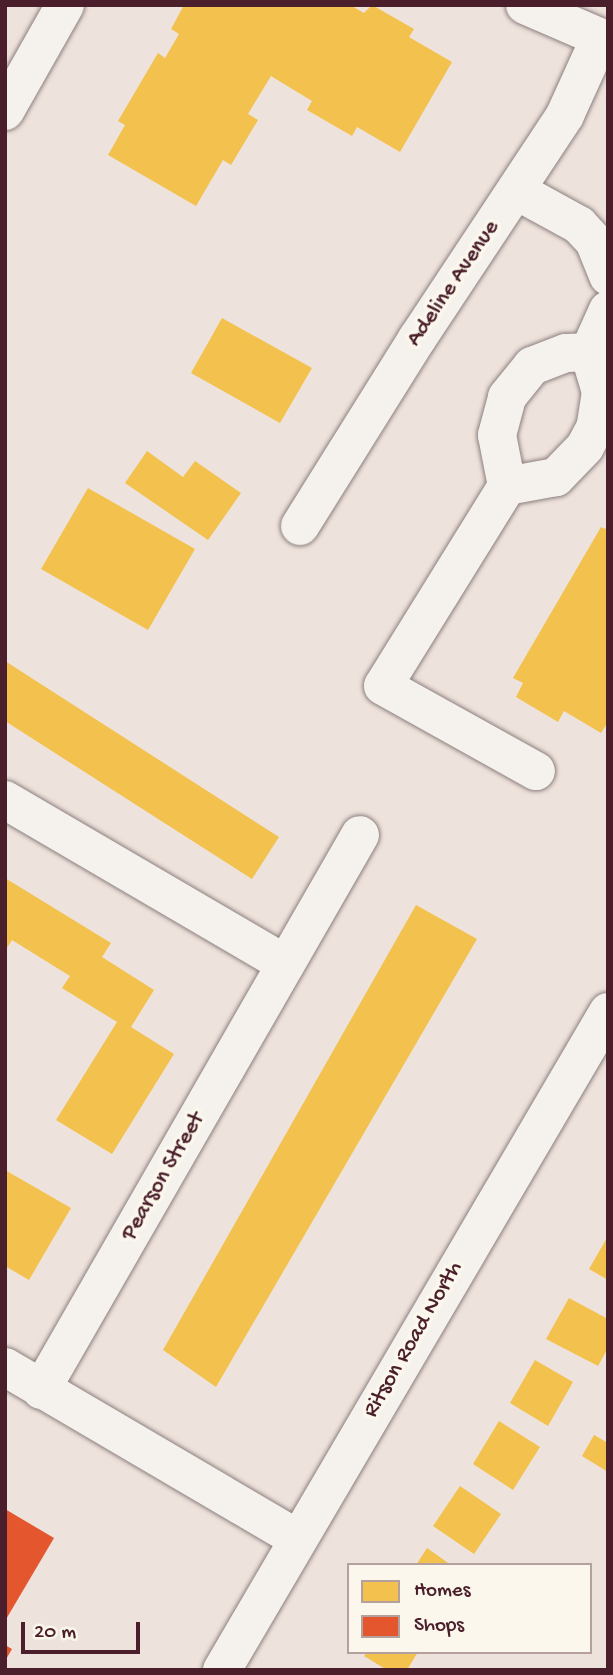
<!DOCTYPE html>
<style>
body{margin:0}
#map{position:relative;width:613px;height:1675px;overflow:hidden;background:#eee3dc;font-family:"Gochi Hand",sans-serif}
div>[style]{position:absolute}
.homes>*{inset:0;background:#f2c14e}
.shops>*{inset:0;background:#e4572e}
.roads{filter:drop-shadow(0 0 2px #8c7f7e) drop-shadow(0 0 2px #8c7f7e)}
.minor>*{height:38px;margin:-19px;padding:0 19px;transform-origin:19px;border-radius:19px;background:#f5f2ee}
.major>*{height:38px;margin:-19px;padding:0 19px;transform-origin:19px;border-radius:19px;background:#f5f2ee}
span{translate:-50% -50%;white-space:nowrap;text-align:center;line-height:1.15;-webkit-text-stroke:7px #fbf7ec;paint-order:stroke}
.street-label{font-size:23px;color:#4a1f2b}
.frame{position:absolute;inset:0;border:7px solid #4a1f2b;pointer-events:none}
.legend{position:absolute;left:347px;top:1563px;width:245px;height:91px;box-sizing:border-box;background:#fbf7ec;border:2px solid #b4a19f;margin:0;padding:9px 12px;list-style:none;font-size:21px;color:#4a1f2b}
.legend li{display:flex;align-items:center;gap:14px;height:35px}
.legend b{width:35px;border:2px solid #b4a19f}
.scale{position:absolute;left:21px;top:1622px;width:119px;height:32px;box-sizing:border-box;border:4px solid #4a1f2b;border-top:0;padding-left:9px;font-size:21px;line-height:24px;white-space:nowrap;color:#4a1f2b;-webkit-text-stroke:5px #fbf7ec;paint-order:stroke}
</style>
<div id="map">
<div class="homes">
<i style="clip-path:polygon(184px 5px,350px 5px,364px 13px,372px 5px,414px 29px,409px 37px,452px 62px,400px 152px,357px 127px,352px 136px,307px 110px,312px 101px,271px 76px,248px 114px,258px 120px,231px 165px,223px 160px,196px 206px,108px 155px,125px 125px,118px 121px,158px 53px,165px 58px,179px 34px,171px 29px)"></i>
<i style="clip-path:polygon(222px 318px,312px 368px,280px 423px,191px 373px)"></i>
<i style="clip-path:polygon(147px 451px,183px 477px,195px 461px,241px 493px,208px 540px,125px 483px)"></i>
<i style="clip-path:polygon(88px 488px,195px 549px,148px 630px,41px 569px)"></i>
<i style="clip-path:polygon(608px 524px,608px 722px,601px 733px,564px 711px,558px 722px,516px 697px,523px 683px,513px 678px,601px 527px,605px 529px)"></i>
<i style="clip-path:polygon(5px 661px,279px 837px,252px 879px,5px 721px)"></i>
<i style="clip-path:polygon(5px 878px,111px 943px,102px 957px,154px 990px,131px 1027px,174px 1054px,112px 1154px,56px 1120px,117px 1022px,62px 988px,70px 976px,12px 940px,5px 951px)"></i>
<i style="clip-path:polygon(416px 905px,477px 939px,216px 1387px,163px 1350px)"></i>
<i style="clip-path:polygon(5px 1170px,71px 1208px,29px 1280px,5px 1266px)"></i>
<i style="clip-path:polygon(608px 1236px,608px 1280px,589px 1269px)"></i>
<i style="clip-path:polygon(569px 1298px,608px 1319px,608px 1348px,598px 1366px,546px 1339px)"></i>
<i style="clip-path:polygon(535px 1360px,573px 1382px,548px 1426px,510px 1403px)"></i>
<i style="clip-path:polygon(499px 1421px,540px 1447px,513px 1490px,473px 1464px)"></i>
<i style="clip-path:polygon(594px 1435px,608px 1443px,608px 1472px,582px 1456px)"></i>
<i style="clip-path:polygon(460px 1486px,501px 1514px,474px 1554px,433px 1526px)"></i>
<i style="clip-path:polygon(427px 1548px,451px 1565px,416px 1565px)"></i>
<i style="clip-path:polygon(367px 1652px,418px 1652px,407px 1670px,387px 1670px,364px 1656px)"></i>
</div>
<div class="shops">
<i style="clip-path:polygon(5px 1509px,54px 1538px,5px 1621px)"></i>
<i style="clip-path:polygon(5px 1645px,12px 1649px,5px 1661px)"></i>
</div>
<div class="roads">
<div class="minor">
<i style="left:525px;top:5px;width:90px;rotate:23.4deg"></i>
<i style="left:5px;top:111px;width:122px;rotate:-60.5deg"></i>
<i style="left:517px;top:191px;width:71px;rotate:28.7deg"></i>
<i style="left:579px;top:225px;width:22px;rotate:47deg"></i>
<i style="left:594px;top:241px;width:38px;rotate:68deg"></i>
<i style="left:589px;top:352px;width:42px;rotate:73.3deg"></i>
<i style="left:601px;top:392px;width:36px;rotate:99deg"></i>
<i style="left:595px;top:428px;width:21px;rotate:118deg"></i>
<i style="left:585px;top:447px;width:42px;rotate:134deg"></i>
<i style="left:556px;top:477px;width:50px;rotate:169.6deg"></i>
<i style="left:507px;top:486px;width:52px;rotate:-101.1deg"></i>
<i style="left:497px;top:435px;width:39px;rotate:-75deg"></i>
<i style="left:507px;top:397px;width:40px;rotate:-51deg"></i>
<i style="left:532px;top:366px;width:36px;rotate:-21deg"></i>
<i style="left:566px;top:353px;width:23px;rotate:-2deg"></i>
<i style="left:589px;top:352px;width:46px;rotate:-65.7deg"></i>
<i style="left:507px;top:486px;width:235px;rotate:121.8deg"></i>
<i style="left:383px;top:686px;width:175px;rotate:29.1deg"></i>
<i style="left:300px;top:526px;width:221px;rotate:-58deg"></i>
<i style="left:417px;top:339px;width:268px;rotate:-56.5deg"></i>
<i style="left:565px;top:115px;width:85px;rotate:-65.6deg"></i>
<i style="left:5px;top:800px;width:325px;rotate:30.3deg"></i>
<i style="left:5px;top:1367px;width:340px;rotate:30.4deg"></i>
<i style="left:41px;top:1390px;width:640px;rotate:-60.11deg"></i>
</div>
<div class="major">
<i style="left:222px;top:1670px;width:763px;rotate:-59.6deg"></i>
</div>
</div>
<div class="street-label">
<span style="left:454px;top:284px;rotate:-56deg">Adeline Avenue</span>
<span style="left:164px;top:1177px;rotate:-60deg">Pearson Street</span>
<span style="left:414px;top:1340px;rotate:-60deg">Ritson Road North</span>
</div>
<div class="frame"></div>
<ul class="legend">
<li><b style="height:19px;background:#f2c14e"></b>Homes</li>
<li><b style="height:19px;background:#e4572e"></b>Shops</li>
</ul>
<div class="scale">20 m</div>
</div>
